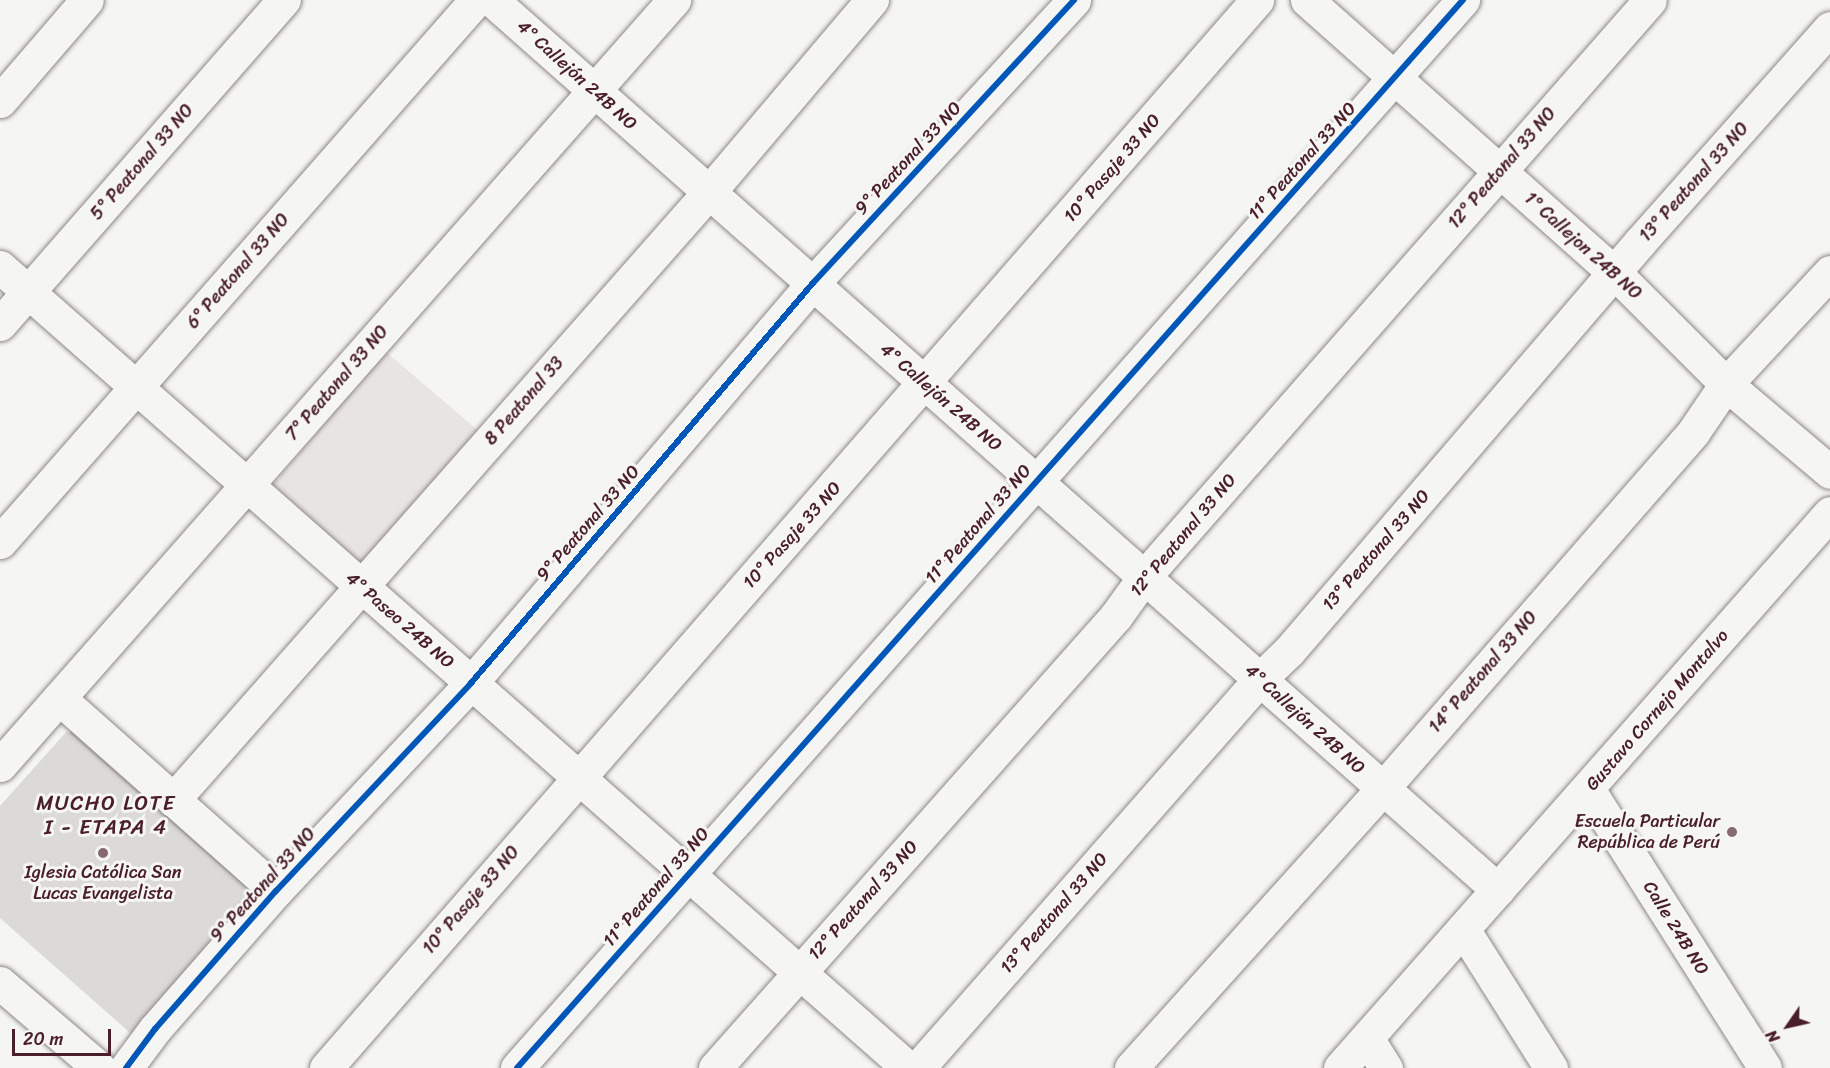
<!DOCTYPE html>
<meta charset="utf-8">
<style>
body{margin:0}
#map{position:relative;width:1830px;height:1068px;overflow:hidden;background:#f5f5f3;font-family:Sriracha,sans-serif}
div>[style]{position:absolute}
.green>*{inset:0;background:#e8e4e2}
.shadow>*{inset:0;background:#0003}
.building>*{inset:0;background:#dcdad9}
.roads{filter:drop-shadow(0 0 2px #8f8788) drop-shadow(0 0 2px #8f8788)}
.minor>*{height:33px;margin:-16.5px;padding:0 16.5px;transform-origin:16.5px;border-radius:16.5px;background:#f5f5f3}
.cycleway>*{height:6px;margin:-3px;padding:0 3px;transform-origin:3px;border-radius:3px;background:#0057b8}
.dots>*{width:16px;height:16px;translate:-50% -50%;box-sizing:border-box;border:3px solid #f6f6f2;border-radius:50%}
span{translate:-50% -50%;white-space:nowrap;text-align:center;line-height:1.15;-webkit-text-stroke:6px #f6f6f2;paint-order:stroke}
.street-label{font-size:18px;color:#4a1f2b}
.poi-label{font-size:18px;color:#4a1f2b}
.right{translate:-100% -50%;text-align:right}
.quarter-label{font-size:21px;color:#4a1f2b;letter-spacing:1.5px}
.north{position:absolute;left:1758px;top:996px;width:60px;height:60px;-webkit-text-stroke:4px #f6f6f2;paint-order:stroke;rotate:236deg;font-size:16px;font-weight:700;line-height:24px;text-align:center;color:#4a1f2b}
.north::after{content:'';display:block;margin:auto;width:21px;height:27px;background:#4a1f2b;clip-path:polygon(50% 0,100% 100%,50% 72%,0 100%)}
.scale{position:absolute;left:12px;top:1029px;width:99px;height:27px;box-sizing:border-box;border:3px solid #4a1f2b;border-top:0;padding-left:8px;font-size:18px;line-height:21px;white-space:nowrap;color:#4a1f2b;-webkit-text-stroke:4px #f6f6f2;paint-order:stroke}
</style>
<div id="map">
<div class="green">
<i style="clip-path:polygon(385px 351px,482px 434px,366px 569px,273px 485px)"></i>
</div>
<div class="shadow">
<i style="clip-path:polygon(91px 709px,281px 877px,160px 1015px,0 916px,0 808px)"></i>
</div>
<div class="building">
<i style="clip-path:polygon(67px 731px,260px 900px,137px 1039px,0 918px,0 806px)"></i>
</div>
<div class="roads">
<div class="minor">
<i style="left:492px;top:0;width:1343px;rotate:41.5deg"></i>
<i style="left:1307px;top:0;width:412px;rotate:41.6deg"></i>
<i style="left:1615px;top:273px;width:157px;rotate:45deg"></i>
<i style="left:1726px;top:384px;width:136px;rotate:40.2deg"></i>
<i style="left:0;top:101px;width:133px;rotate:-49.3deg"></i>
<i style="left:0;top:267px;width:1211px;rotate:41.42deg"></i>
<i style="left:0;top:324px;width:431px;rotate:-48.8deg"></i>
<i style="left:0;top:542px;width:721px;rotate:-48.71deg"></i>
<i style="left:59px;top:698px;width:290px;rotate:41.6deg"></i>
<i style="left:0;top:765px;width:1020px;rotate:-48.62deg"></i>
<i style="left:1588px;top:789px;width:330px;rotate:57.6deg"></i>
<i style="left:173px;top:800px;width:811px;rotate:-48.6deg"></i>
<i style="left:709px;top:192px;width:252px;rotate:-49.7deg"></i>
<i style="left:1463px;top:929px;width:165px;rotate:57.7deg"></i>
<i style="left:0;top:983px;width:130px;rotate:40.6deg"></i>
<i style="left:1367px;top:1038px;width:36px;rotate:58deg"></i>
<i style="left:126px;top:1068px;width:49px;rotate:-53.4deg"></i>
<i style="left:155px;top:1029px;width:184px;rotate:-48.8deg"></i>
<i style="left:276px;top:891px;width:285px;rotate:-46.8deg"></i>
<i style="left:471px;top:683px;width:526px;rotate:-49.47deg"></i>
<i style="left:813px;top:283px;width:385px;rotate:-47.3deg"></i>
<i style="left:326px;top:1068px;width:1417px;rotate:-48.92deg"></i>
<i style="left:517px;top:1068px;width:1427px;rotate:-48.47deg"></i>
<i style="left:715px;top:1068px;width:604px;rotate:-48.42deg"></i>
<i style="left:1116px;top:616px;width:48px;rotate:-54.3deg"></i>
<i style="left:1144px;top:577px;width:767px;rotate:-48.75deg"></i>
<i style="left:918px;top:1068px;width:518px;rotate:-48.68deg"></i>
<i style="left:1260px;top:679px;width:40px;rotate:-44deg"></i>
<i style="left:1289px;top:651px;width:539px;rotate:-49.36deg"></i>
<i style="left:1640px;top:242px;width:286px;rotate:-48.4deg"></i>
<i style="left:1131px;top:1068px;width:377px;rotate:-48deg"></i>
<i style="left:1383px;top:788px;width:473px;rotate:-48.9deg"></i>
<i style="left:1694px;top:431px;width:57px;rotate:-55.8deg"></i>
<i style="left:1726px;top:384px;width:153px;rotate:-47.1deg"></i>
<i style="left:1340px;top:1068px;width:740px;rotate:-48.56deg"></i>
</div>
</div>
<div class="cycleway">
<i style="left:126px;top:1068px;width:49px;rotate:-53.4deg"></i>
<i style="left:155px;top:1029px;width:184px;rotate:-48.8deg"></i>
<i style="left:276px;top:891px;width:285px;rotate:-46.8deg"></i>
<i style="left:471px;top:683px;width:526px;rotate:-49.47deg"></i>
<i style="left:813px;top:283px;width:385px;rotate:-47.3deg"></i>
<i style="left:517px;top:1068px;width:1427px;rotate:-48.47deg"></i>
</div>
<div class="dots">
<i style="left:1732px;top:832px;background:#866a71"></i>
<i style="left:103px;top:853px;background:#866a71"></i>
</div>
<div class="street-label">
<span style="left:577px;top:75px;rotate:42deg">4° Callejón 24B NO</span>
<span style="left:908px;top:158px;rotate:-47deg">9° Peatonal 33 NO</span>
<span style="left:1302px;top:161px;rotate:-48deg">11° Peatonal 33 NO</span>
<span style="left:142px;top:162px;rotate:-49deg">5° Peatonal 33 NO</span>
<span style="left:1112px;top:168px;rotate:-49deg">10° Pasaje 33 NO</span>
<span style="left:1502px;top:168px;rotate:-49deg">12° Peatonal 33 NO</span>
<span style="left:1694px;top:182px;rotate:-48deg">13° Peatonal 33 NO</span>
<span style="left:1583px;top:246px;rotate:42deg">1° Callejon 24B NO</span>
<span style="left:238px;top:271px;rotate:-49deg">6° Peatonal 33 NO</span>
<span style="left:337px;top:383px;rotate:-49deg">7° Peatonal 33 NO</span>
<span style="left:941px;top:397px;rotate:41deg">4° Callejón 24B NO</span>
<span style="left:524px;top:401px;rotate:-49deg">8 Peatonal 33</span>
<span style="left:588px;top:523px;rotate:-49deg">9° Peatonal 33 NO</span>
<span style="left:978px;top:524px;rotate:-49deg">11° Peatonal 33 NO</span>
<span style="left:792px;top:535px;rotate:-48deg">10° Pasaje 33 NO</span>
<span style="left:1183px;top:535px;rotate:-50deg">12° Peatonal 33 NO</span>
<span style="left:1376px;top:550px;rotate:-49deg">13° Peatonal 33 NO</span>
<span style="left:400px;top:620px;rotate:41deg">4° Paseo 24B NO</span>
<span style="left:1483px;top:672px;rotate:-49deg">14° Peatonal 33 NO</span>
<span style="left:1657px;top:710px;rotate:-49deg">Gustavo Cornejo Montalvo</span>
<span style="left:1305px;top:719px;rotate:42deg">4° Callejón 24B NO</span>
<span style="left:263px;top:885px;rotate:-48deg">9° Peatonal 33 NO</span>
<span style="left:656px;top:887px;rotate:-49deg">11° Peatonal 33 NO</span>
<span style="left:471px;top:900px;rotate:-49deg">10° Pasaje 33 NO</span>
<span style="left:863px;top:900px;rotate:-48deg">12° Peatonal 33 NO</span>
<span style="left:1054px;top:913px;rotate:-49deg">13° Peatonal 33 NO</span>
<span style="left:1676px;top:928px;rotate:58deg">Calle 24B NO</span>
</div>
<div class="poi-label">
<span class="right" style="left:1720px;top:832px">Escuela Particular<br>República de Perú</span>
<span style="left:103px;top:883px">Iglesia Católica San<br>Lucas Evangelista</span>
</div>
<div class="quarter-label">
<span style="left:106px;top:815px">MUCHO LOTE<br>I - ETAPA 4</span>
</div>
<div class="north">N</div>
<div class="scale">20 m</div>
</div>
